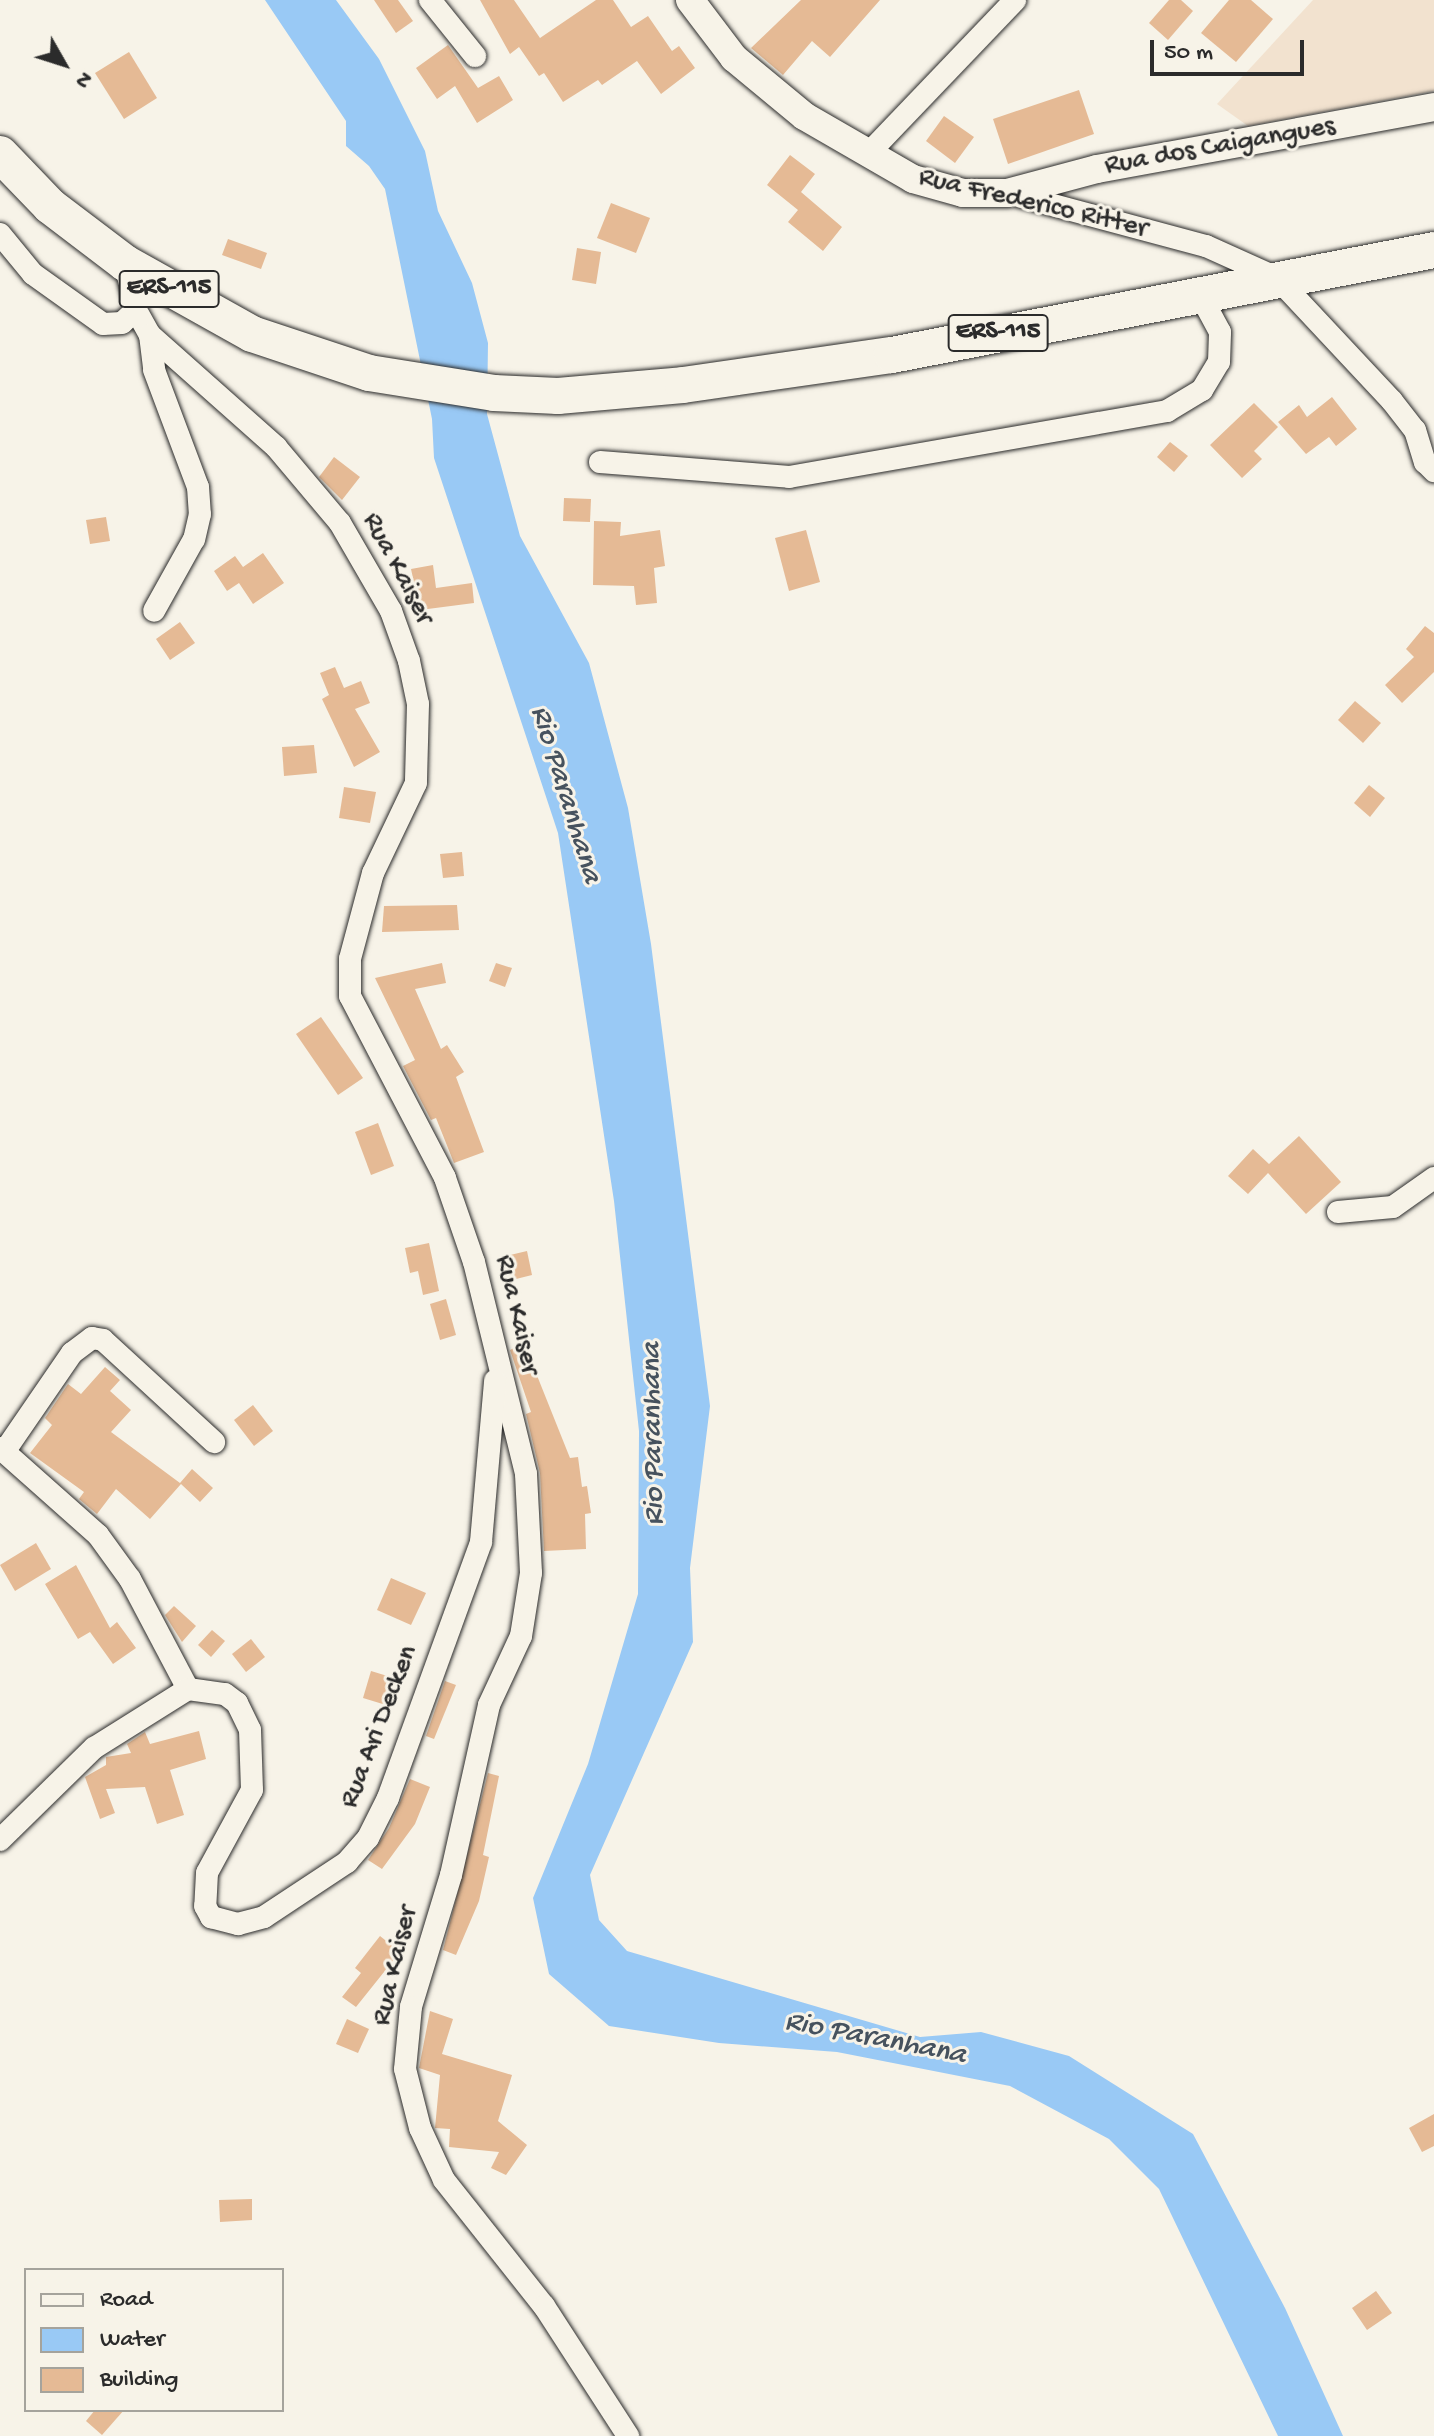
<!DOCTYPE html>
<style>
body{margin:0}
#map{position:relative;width:1434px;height:2436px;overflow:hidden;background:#f7f3e8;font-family:"Gochi Hand",sans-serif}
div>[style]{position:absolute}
.built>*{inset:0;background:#f2e2cf}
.water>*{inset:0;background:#99c9f5}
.building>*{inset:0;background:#e5ba95}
.roads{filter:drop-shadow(0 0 2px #2b2b2b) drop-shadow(0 0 2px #2b2b2b)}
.minor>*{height:22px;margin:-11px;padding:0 11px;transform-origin:11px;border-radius:11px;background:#f7f3e8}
.tertiary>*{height:28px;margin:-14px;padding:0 14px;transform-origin:14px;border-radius:14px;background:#f7f3e8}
.primary>*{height:36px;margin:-18px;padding:0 18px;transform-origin:18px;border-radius:18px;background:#f7f3e8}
span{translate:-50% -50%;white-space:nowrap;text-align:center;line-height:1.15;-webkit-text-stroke:6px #f7f3e8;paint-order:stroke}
.shield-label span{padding:2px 6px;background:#f7f3e8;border:2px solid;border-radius:6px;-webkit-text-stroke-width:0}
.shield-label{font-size:26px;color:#2b2b2b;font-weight:700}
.street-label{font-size:28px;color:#2b2b2b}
.water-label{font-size:30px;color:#46525e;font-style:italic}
.legend{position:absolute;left:24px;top:2268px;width:260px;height:144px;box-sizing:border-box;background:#f7f3e8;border:2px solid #a5a39c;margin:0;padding:10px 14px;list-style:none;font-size:24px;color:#2b2b2b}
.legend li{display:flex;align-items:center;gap:16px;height:40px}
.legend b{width:40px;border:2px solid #a5a39c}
.north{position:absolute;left:24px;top:24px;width:80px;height:80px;-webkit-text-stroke:6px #f7f3e8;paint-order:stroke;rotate:129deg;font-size:22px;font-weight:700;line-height:32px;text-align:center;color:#2b2b2b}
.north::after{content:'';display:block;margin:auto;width:28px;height:36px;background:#2b2b2b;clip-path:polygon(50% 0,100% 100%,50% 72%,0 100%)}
.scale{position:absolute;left:1150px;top:40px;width:154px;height:36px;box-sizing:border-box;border:4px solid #2b2b2b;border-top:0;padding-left:10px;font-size:24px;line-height:28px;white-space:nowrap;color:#2b2b2b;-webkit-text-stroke:6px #f7f3e8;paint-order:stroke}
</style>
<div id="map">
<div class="built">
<i style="clip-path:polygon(1313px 0,1434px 0,1434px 91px,1248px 126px,1217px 104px)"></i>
</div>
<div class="water">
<i style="clip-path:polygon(265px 0,336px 0,379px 59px,425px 151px,438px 211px,472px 283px,488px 343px,487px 414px,520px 536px,589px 663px,628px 808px,651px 944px,710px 1406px,690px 1568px,693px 1642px,590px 1875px,599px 1920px,627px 1951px,920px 2037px,981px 2032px,1069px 2056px,1193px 2134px,1285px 2308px,1343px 2436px,1278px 2436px,1159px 2189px,1109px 2139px,1010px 2086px,837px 2052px,719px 2043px,609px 2026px,549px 1974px,533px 1898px,588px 1764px,638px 1594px,639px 1431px,614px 1201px,558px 833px,434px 458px,432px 419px,385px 189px,369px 166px,346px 146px,346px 121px)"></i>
</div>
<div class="building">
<i style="clip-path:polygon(374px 0,398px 0,413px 21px,396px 33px)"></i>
<i style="clip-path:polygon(480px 0,514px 0,540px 38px,596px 0,613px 0,631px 27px,648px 16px,672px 51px,679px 46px,695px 68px,661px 94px,637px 61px,602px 85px,598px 80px,563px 102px,544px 73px,539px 76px,519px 47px,510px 54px)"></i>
<i style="clip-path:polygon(801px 0,880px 0,830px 57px,812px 41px,783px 75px,751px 48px)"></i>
<i style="clip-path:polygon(1169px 0,1181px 0,1193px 11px,1168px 40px,1149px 23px)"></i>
<i style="clip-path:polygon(1229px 0,1251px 0,1273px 19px,1236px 62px,1201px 33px)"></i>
<i style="clip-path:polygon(448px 45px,478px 88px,499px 76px,513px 100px,477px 123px,455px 86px,437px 99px,416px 68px)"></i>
<i style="clip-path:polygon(129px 52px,157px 98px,124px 119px,95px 73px)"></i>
<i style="clip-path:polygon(1079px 90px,1094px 134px,1008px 164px,993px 119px)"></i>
<i style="clip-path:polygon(944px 116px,974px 137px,955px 163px,926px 141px)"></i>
<i style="clip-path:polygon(790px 155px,815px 174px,801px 192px,842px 227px,823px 251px,788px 222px,798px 210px,767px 185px)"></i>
<i style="clip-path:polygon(611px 203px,650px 218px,636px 253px,597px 238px)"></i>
<i style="clip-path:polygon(228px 239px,267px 253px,261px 269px,222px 255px)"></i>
<i style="clip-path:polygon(577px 248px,601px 252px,596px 284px,572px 280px)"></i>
<i style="clip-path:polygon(1332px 397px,1357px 429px,1336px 446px,1329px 437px,1306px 454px,1278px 422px,1299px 405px,1307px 417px)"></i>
<i style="clip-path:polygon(1254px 403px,1278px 427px,1254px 451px,1262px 459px,1242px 478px,1210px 445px)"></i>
<i style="clip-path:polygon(1170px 442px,1188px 456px,1174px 472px,1157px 457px)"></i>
<i style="clip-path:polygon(334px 457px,360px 477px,342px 500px,319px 477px)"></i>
<i style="clip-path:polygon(564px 498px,591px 499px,590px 522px,563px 521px)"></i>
<i style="clip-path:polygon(106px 517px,110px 541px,90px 544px,86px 520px)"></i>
<i style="clip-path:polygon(594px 521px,621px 522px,620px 536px,660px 530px,665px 566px,654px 568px,657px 603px,636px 605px,634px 586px,593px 585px)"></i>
<i style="clip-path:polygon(806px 530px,820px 582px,789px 591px,775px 538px)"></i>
<i style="clip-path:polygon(263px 553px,284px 583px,253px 604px,239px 583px,227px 591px,214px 571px,235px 556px,243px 567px)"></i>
<i style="clip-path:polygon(433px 565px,436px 588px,472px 583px,474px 603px,420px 610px,411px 569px)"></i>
<i style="clip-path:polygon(180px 622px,195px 643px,170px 660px,156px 639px)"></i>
<i style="clip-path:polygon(1425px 626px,1434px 633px,1434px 672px,1402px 703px,1385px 685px,1414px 657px,1406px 649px)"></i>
<i style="clip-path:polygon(335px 667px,344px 688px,361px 681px,370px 703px,355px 709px,380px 752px,354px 767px,322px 699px,329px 695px,320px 673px)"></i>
<i style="clip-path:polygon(1355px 701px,1381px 723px,1363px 743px,1338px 720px)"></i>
<i style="clip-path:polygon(314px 745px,317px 773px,284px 776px,282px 747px)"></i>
<i style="clip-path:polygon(1369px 785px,1385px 798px,1370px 817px,1354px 803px)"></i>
<i style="clip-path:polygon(344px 787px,376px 792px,370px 823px,339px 818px)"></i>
<i style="clip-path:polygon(462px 852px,464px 876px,443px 878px,440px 854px)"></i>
<i style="clip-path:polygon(457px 905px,459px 930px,382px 932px,384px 906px)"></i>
<i style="clip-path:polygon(442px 963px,446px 983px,415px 989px,441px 1049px,447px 1045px,464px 1072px,456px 1077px,484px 1152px,454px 1163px,436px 1118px,431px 1120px,403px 1066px,415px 1060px,375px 978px)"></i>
<i style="clip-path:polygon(496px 963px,512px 968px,505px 987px,489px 981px)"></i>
<i style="clip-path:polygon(321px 1017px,363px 1078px,338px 1095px,296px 1034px)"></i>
<i style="clip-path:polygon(378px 1123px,394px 1166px,371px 1175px,355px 1132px)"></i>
<i style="clip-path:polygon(1299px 1136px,1341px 1182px,1306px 1214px,1268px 1173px,1248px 1194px,1228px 1176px,1253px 1149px,1269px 1164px)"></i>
<i style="clip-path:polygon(429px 1243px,439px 1291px,423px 1295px,418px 1271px,410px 1273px,405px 1248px)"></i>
<i style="clip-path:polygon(527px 1251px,532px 1275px,504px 1282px,498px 1258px)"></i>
<i style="clip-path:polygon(446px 1299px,456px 1335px,440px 1340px,430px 1304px)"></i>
<i style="clip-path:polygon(524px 1343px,570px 1458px,578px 1457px,582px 1487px,587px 1486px,591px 1513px,585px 1514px,586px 1549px,544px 1551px,540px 1473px,526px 1414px,531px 1412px,510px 1350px)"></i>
<i style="clip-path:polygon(105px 1367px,120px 1380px,110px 1391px,131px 1410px,111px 1432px,180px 1483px,192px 1469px,213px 1488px,200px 1502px,181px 1484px,150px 1519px,116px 1489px,97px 1514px,79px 1499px,84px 1492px,30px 1453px,52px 1425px,45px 1418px,68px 1384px,81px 1394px)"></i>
<i style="clip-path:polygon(253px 1405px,273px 1431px,254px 1446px,234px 1420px)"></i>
<i style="clip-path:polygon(36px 1543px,51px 1569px,15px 1591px,0 1565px)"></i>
<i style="clip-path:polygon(76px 1565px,110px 1628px,117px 1622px,136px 1648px,113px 1664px,90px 1632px,78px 1639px,45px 1584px)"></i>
<i style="clip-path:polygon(391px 1578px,426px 1593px,411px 1625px,377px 1610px)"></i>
<i style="clip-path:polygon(174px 1606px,196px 1626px,182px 1642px,165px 1615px)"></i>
<i style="clip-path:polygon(212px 1630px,225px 1641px,211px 1657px,198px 1645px)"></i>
<i style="clip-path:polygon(251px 1639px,265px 1657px,246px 1672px,232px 1654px)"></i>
<i style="clip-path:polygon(371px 1671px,394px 1678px,386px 1705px,363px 1698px)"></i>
<i style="clip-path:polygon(445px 1681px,456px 1685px,434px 1739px,426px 1736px)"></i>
<i style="clip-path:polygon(199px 1731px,206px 1759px,170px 1770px,184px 1815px,157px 1824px,145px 1787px,106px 1789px,115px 1813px,100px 1819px,85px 1777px,106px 1765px,106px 1757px,131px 1753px,127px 1744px,145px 1732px,150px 1744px)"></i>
<i style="clip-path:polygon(488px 1773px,499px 1776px,483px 1855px,489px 1857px,479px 1901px,456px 1955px,443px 1950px)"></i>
<i style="clip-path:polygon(410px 1779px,430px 1787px,415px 1824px,382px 1869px,368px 1860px,389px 1828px)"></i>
<i style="clip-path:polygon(380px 1936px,400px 1952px,356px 2007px,342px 1997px,361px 1973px,355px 1968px)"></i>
<i style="clip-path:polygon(430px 2011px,453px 2019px,442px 2054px,512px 2075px,498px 2121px,527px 2145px,506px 2175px,491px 2168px,499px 2152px,449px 2147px,450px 2129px,435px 2128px,440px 2075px,419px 2068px)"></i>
<i style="clip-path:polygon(347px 2019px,369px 2029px,358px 2053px,336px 2044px)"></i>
<i style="clip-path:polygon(1434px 2114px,1434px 2146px,1422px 2152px,1409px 2128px)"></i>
<i style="clip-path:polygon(252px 2199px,252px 2220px,220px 2222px,219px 2200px)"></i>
<i style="clip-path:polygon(1376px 2291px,1392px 2313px,1367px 2330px,1352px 2308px)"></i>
<i style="clip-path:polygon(95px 2410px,124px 2410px,102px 2435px,86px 2421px)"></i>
</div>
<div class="roads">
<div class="minor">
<i style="left:430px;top:0;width:72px;rotate:51.2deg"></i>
<i style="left:868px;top:154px;width:213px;rotate:-46.3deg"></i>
<i style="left:1008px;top:193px;width:205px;rotate:15deg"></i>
<i style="left:1206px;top:246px;width:78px;rotate:24.3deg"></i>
<i style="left:1277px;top:278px;width:168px;rotate:46.9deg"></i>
<i style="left:1392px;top:401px;width:37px;rotate:52deg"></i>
<i style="left:1415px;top:430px;width:34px;rotate:73deg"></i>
<i style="left:1425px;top:462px;width:13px;rotate:45deg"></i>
<i style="left:0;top:234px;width:52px;rotate:50.5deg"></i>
<i style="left:33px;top:274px;width:86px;rotate:35.5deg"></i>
<i style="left:103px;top:324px;width:19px;rotate:-3deg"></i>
<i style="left:122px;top:323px;width:19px;rotate:-43deg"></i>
<i style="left:125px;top:263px;width:48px;rotate:76.8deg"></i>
<i style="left:136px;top:310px;width:29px;rotate:61deg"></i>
<i style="left:150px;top:335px;width:169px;rotate:41.6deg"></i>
<i style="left:276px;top:447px;width:99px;rotate:49.9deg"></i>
<i style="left:340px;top:523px;width:102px;rotate:59.9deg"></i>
<i style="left:391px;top:611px;width:53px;rotate:70.2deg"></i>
<i style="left:409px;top:661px;width:44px;rotate:78.2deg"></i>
<i style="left:418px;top:704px;width:79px;rotate:91.5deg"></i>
<i style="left:416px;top:783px;width:100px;rotate:115.5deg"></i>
<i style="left:373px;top:873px;width:89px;rotate:105deg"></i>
<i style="left:350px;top:959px;width:37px;rotate:90deg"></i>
<i style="left:350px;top:996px;width:205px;rotate:62.4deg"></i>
<i style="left:445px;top:1178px;width:89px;rotate:71deg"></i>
<i style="left:474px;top:1262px;width:218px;rotate:76.2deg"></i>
<i style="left:526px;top:1474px;width:99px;rotate:87.1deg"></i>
<i style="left:531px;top:1573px;width:64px;rotate:99deg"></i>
<i style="left:521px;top:1636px;width:76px;rotate:114.9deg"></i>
<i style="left:489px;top:1705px;width:174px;rotate:102.6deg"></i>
<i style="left:451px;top:1875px;width:138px;rotate:106.9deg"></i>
<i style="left:411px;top:2007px;width:62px;rotate:95.5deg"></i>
<i style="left:405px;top:2069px;width:61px;rotate:75.7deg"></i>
<i style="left:420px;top:2128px;width:57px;rotate:65.2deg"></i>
<i style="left:444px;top:2180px;width:161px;rotate:51.6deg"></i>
<i style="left:544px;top:2306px;width:155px;rotate:57.1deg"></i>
<i style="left:150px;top:335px;width:35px;rotate:83deg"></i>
<i style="left:154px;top:370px;width:125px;rotate:69.4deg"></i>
<i style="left:198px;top:487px;width:27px;rotate:86deg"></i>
<i style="left:200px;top:514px;width:26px;rotate:103deg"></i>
<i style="left:194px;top:539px;width:82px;rotate:119.1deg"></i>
<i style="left:600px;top:462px;width:190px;rotate:4.5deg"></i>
<i style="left:789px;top:477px;width:384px;rotate:-9.9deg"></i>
<i style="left:1167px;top:411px;width:41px;rotate:-31deg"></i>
<i style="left:1202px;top:390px;width:33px;rotate:-59deg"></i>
<i style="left:1219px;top:362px;width:30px;rotate:-88deg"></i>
<i style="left:1220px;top:332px;width:44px;rotate:-118.3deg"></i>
<i style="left:1338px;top:1212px;width:55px;rotate:-5.2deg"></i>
<i style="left:1393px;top:1207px;width:50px;rotate:-35.3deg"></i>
<i style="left:0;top:1448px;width:131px;rotate:41.6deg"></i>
<i style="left:98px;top:1535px;width:54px;rotate:54deg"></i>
<i style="left:130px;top:1579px;width:124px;rotate:62.2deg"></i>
<i style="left:4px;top:1452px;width:120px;rotate:-55.5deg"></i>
<i style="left:72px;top:1353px;width:25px;rotate:-37deg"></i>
<i style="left:92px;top:1338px;width:11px;rotate:10deg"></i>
<i style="left:103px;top:1340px;width:151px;rotate:42.6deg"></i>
<i style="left:0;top:1840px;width:132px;rotate:-44.4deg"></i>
<i style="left:94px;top:1748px;width:111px;rotate:-32.1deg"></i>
<i style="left:188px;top:1689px;width:37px;rotate:8deg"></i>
<i style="left:225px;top:1694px;width:15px;rotate:37deg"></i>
<i style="left:237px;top:1703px;width:30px;rotate:64deg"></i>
<i style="left:250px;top:1730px;width:60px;rotate:88.1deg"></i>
<i style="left:252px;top:1790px;width:94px;rotate:118.5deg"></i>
<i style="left:207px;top:1873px;width:33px;rotate:93deg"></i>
<i style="left:205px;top:1906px;width:13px;rotate:61deg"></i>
<i style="left:211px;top:1917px;width:28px;rotate:15deg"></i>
<i style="left:238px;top:1924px;width:27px;rotate:-15deg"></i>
<i style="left:264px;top:1917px;width:100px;rotate:-33.5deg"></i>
<i style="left:347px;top:1862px;width:32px;rotate:-49deg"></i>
<i style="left:368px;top:1838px;width:45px;rotate:-63.4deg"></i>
<i style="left:388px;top:1798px;width:272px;rotate:-70deg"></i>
<i style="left:481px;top:1542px;width:162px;rotate:-85deg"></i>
</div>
<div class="tertiary">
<i style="left:690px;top:0;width:73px;rotate:52.8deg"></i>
<i style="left:734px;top:58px;width:91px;rotate:39.6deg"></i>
<i style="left:804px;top:116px;width:126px;rotate:30deg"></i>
<i style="left:913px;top:179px;width:52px;rotate:15.6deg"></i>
<i style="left:963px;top:193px;width:44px"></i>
<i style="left:1007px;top:193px;width:93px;rotate:-14.9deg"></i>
<i style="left:1097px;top:169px;width:343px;rotate:-10.4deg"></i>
</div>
<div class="primary">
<i style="left:0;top:154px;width:72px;rotate:46.1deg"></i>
<i style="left:50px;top:206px;width:94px;rotate:37.2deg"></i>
<i style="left:125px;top:263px;width:145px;rotate:29.2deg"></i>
<i style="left:252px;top:334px;width:123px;rotate:18.4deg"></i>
<i style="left:369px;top:373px;width:127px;rotate:9.1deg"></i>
<i style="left:494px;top:393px;width:64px;rotate:2.7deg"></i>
<i style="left:558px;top:396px;width:125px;rotate:-5deg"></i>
<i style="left:683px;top:385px;width:211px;rotate:-8.2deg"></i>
<i style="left:892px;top:355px;width:552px;rotate:-10.96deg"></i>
</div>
</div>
<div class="shield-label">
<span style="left:169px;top:289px">ERS-115</span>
<span style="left:998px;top:333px">ERS-115</span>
</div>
<div class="street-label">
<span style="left:1220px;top:147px;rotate:-10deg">Rua dos Caigangues</span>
<span style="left:1033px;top:204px;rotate:13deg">Rua Frederico Ritter</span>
<span style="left:397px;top:569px;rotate:62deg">Rua Kaiser</span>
<span style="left:516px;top:1315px;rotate:77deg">Rua Kaiser</span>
<span style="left:380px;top:1727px;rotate:-69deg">Rua Ari Decken</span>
<span style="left:396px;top:1966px;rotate:-77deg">Rua Kaiser</span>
</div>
<div class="water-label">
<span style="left:564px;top:795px;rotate:73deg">Rio Paranhana</span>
<span style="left:655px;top:1434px;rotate:-91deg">Rio Paranhana</span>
<span style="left:875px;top:2040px;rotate:11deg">Rio Paranhana</span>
</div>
<ul class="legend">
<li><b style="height:10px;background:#f7f3e8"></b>Road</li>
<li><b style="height:22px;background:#99c9f5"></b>Water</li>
<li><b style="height:22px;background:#e5ba95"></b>Building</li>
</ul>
<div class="north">N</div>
<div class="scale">50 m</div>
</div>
